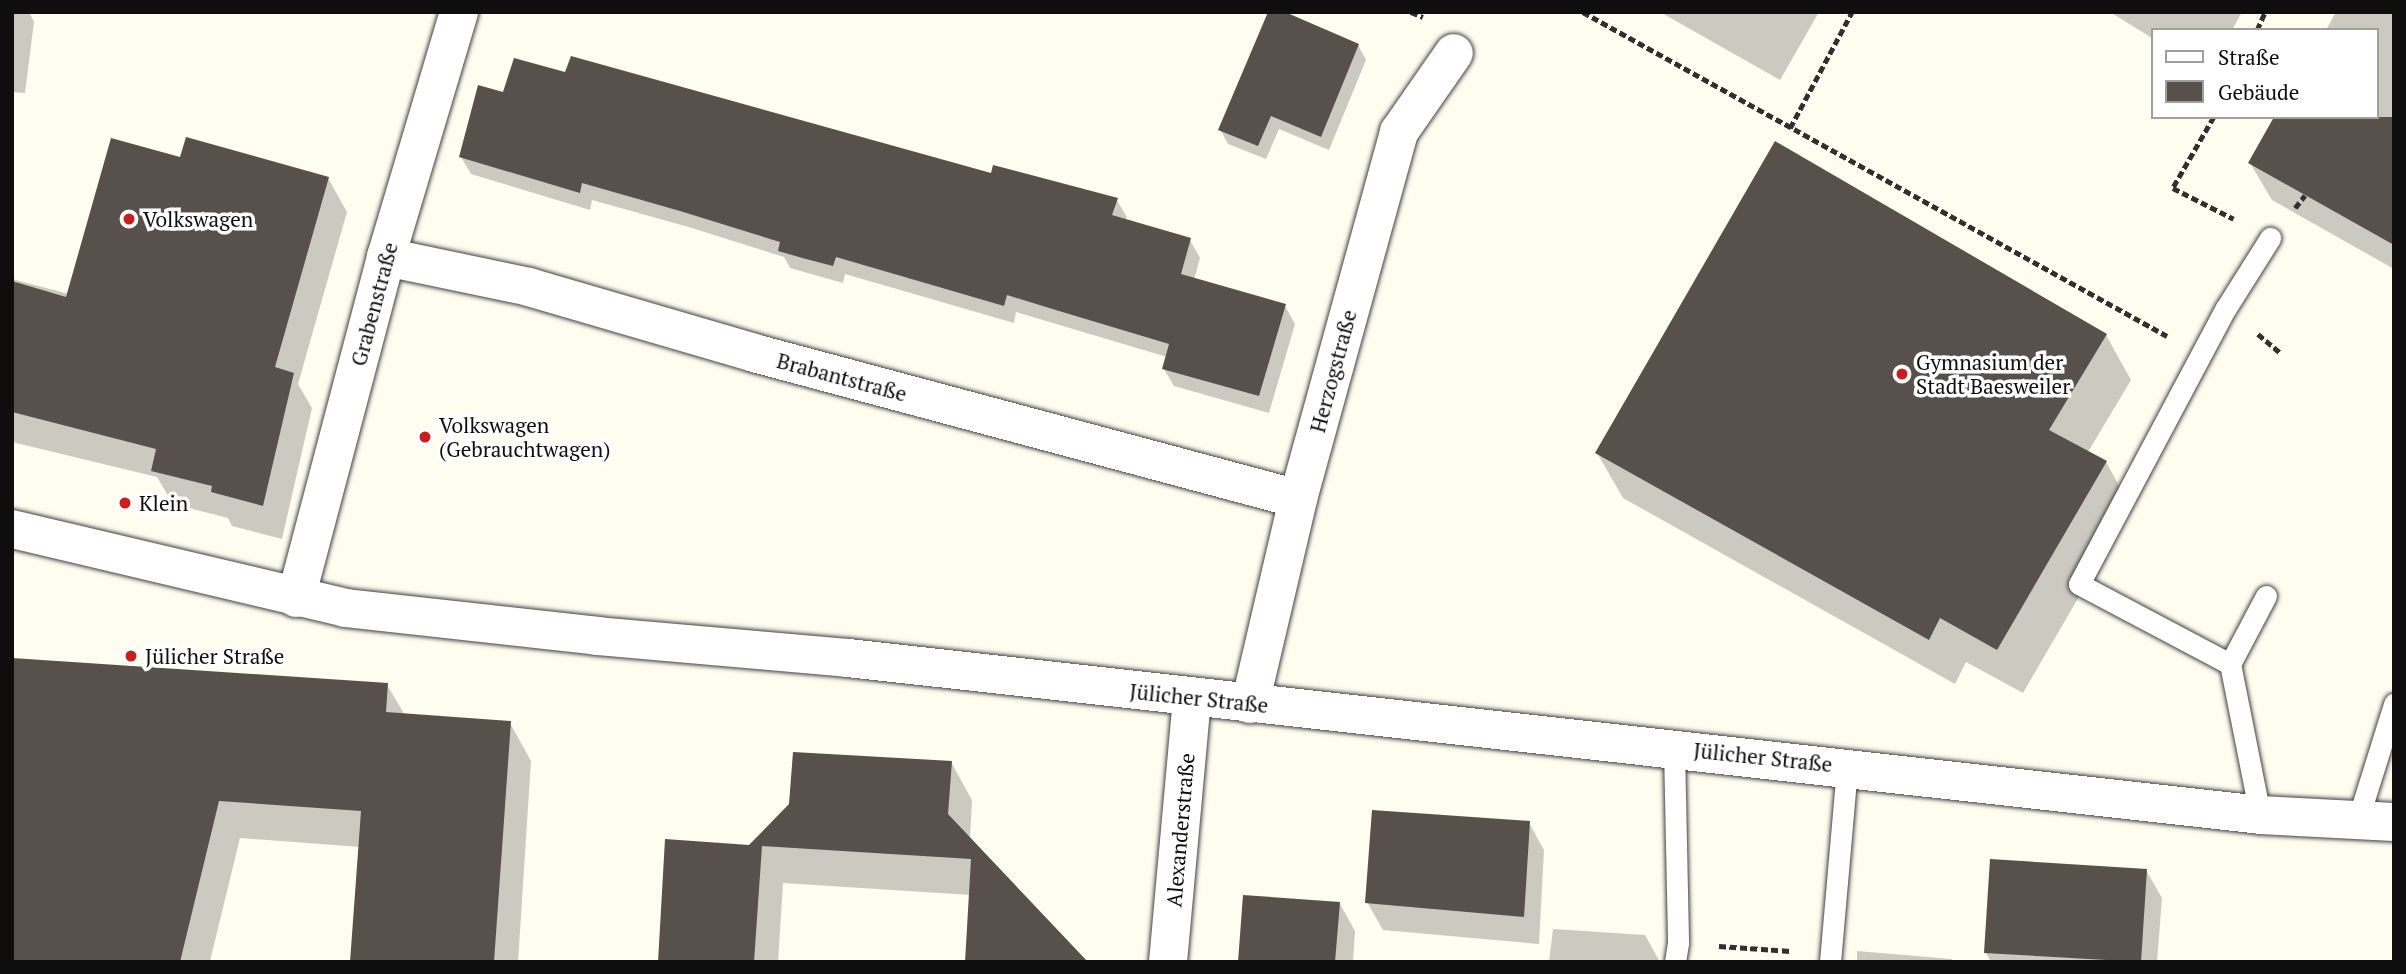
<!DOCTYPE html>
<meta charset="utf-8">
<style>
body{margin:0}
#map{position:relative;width:2406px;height:974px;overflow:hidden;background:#fffdf0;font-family:"PT Serif",serif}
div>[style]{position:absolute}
.shadow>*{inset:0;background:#0003}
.building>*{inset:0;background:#58504a}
.path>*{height:4.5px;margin-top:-2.25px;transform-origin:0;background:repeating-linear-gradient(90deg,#303030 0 7px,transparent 0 10.5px)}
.roads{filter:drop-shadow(0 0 2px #414141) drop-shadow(0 0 2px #414141)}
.service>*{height:21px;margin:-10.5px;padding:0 10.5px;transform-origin:10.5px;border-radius:10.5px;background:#fff}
.minor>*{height:38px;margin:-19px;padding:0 19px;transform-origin:19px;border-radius:19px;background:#fff}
.dots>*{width:19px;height:19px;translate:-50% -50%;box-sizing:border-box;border:4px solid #fff;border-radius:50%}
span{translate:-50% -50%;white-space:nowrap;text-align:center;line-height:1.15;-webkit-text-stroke:7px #fff;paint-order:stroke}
.poi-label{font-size:21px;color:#0e0e0e}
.left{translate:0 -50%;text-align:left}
.street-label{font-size:21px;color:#0e0e0e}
.frame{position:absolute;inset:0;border:14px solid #0e0e0e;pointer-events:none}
.legend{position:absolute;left:2151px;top:28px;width:228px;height:91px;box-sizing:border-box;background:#fff;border:2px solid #9f9f9f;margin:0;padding:9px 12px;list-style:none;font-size:21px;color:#0e0e0e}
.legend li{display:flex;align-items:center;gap:14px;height:35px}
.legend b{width:35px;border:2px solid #9f9f9f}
</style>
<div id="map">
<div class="shadow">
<i style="clip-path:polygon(12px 12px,29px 12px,34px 22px,25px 93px,12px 92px)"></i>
<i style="clip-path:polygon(1660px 12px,1819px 12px,1780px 80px)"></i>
<i style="clip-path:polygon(2110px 12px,2242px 12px,2232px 30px,2152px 30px,2152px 38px)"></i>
<i style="clip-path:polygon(2336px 12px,2394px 12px,2394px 269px,2272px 200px,2250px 163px,2376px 117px,2376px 30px,2326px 30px)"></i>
<i style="clip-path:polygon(1358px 45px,1366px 60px,1329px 150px,1279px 129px,1266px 159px,1228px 144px,1220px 129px)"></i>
<i style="clip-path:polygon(504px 94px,1116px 199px,1127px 217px,1125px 221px,1190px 240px,1200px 258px,1194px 280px,1285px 306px,1295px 324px,1269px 413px,1174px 386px,1164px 369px,1167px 357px,1016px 312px,1014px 323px,845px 274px,843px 283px,790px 268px,784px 257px,692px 228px,592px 200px,590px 210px,471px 174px,461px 157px)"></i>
<i style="clip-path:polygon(182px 160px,328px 178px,347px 212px,298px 384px,312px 408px,282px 539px,232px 526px,228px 518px,173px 504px,157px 477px,12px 442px,12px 279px,69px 294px)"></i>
<i style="clip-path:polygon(2106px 335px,2131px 380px,2088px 452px,2106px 462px,2131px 507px,2023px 693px,1966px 662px,1955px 684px,1623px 498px,1597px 453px)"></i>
<i style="clip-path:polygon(12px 659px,387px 685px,405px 715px,510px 723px,531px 761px,518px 962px,352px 962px,360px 847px,240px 838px,210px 961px,218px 962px,12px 962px)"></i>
<i style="clip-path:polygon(951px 762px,972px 800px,970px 839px,1076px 962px,971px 895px,783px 883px,778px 962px,660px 962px,750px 847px)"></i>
<i style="clip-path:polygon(1529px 823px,1544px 850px,1539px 944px,1383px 930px,1367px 902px)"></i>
<i style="clip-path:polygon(2146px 870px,2162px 898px,2157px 962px,1991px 962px,1986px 953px)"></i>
<i style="clip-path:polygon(1340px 904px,1355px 931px,1353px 962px,1240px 962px)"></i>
<i style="clip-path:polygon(1553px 929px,1645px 935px,1660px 962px,1549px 962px)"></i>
<i style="clip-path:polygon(1857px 951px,1952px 959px,1953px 962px,1857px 962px)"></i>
</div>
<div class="building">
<i style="clip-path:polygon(1268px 12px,1285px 12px,1359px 44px,1321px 137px,1271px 116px,1258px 146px,1218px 130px)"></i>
<i style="clip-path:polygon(571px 56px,991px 173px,993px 165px,1118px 198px,1112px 215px,1191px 238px,1181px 274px,1286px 304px,1259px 396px,1162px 369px,1169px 344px,1059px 311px,1007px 295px,1004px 306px,836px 257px,833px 266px,806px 259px,778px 251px,780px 242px,680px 211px,582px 183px,580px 193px,459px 157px,478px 85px,503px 92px,514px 58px,565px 72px)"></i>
<i style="clip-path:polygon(2274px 117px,2394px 117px,2394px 245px,2248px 163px)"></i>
<i style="clip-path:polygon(186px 137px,329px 177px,275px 367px,294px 373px,263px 506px,211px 492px,212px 486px,151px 471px,156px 449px,12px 412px,12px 281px,66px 297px,111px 138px,180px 157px)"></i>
<i style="clip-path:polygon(1775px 141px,2107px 334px,2049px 430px,2107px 461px,1997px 650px,1940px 618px,1929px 640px,1595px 453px)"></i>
<i style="clip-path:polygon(12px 658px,388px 683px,386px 712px,511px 721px,494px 962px,350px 962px,361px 811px,219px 801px,180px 962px,12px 962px)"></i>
<i style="clip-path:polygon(793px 752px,952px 761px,948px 814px,1088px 962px,965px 962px,971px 859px,762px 846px,754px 962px,658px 962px,665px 839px,749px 845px,789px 804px)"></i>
<i style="clip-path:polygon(1372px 810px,1530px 821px,1524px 917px,1365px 903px)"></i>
<i style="clip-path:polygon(1990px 859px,2147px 869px,2141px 962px,1984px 953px)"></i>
<i style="clip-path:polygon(1243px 895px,1340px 902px,1335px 962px,1238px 962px)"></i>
</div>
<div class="path">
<i style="left:1411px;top:12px;width:13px;rotate:23deg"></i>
<i style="left:1583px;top:12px;width:668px;rotate:29.02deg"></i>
<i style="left:2257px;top:30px;width:20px;rotate:-66deg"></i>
<i style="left:2214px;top:117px;width:82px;rotate:120deg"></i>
<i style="left:2173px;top:188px;width:68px;rotate:26.9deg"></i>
<i style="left:1790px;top:128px;width:132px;rotate:-61.9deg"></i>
<i style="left:2295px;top:208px;width:16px;rotate:-52deg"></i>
<i style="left:2258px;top:334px;width:30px;rotate:40deg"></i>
<i style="left:1719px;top:946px;width:71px;rotate:4deg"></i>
</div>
<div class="roads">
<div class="service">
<i style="left:2230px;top:664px;width:77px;rotate:-62.1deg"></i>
<i style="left:1674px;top:748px;width:195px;rotate:88.8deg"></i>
<i style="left:1678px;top:943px;width:19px;rotate:99deg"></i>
<i style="left:2260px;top:815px;width:154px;rotate:-101.2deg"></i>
<i style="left:2230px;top:664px;width:171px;rotate:-152.1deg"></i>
<i style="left:2079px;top:584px;width:313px;rotate:-62deg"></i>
<i style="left:2226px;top:308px;width:83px;rotate:-57.8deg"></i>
<i style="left:2358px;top:819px;width:121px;rotate:-72.6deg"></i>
<i style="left:1830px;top:962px;width:196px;rotate:-85deg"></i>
</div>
<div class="minor">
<i style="left:386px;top:257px;width:146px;rotate:11.8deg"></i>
<i style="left:529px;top:287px;width:234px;rotate:16.3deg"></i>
<i style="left:754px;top:353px;width:563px;rotate:15.02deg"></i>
<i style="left:12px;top:529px;width:342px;rotate:13.3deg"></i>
<i style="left:345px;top:608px;width:254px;rotate:6.3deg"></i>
<i style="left:597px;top:636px;width:252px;rotate:5deg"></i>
<i style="left:848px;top:658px;width:1421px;rotate:6.34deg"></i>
<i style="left:2260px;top:815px;width:134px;rotate:3deg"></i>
<i style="left:296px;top:598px;width:353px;rotate:-75.2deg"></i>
<i style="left:386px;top:257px;width:256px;rotate:-73.4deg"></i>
<i style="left:1250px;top:704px;width:211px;rotate:-76.8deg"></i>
<i style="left:1298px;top:499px;width:381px;rotate:-74.6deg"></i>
<i style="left:1399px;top:132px;width:96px;rotate:-55.2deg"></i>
<i style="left:1168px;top:962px;width:265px;rotate:-84.8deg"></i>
</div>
</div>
<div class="dots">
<i style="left:129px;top:219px;background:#c71e1e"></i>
<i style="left:1902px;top:374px;background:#c71e1e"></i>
<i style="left:425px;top:437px;background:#c71e1e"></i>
<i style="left:125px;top:503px;background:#c71e1e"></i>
<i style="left:131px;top:656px;background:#c71e1e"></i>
</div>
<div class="poi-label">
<span class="left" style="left:143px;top:219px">Volkswagen</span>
<span class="left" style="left:1916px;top:374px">Gymnasium der<br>Stadt Baesweiler</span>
<span class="left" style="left:439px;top:437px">Volkswagen<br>(Gebrauchtwagen)</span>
<span class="left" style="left:139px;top:503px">Klein</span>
<span class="left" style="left:145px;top:656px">Jülicher Straße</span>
</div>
<div class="street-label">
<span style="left:374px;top:304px;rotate:-75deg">Grabenstraße</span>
<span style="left:1333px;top:371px;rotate:-75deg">Herzogstraße</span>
<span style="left:842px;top:377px;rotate:15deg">Brabantstraße</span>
<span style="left:1199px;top:698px;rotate:6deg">Jülicher Straße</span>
<span style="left:1763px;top:757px;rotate:6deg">Jülicher Straße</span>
<span style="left:1180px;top:830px;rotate:-85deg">Alexanderstraße</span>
</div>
<div class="frame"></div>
<ul class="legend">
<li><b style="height:9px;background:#fff"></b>Straße</li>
<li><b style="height:19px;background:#58504a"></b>Gebäude</li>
</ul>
</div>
